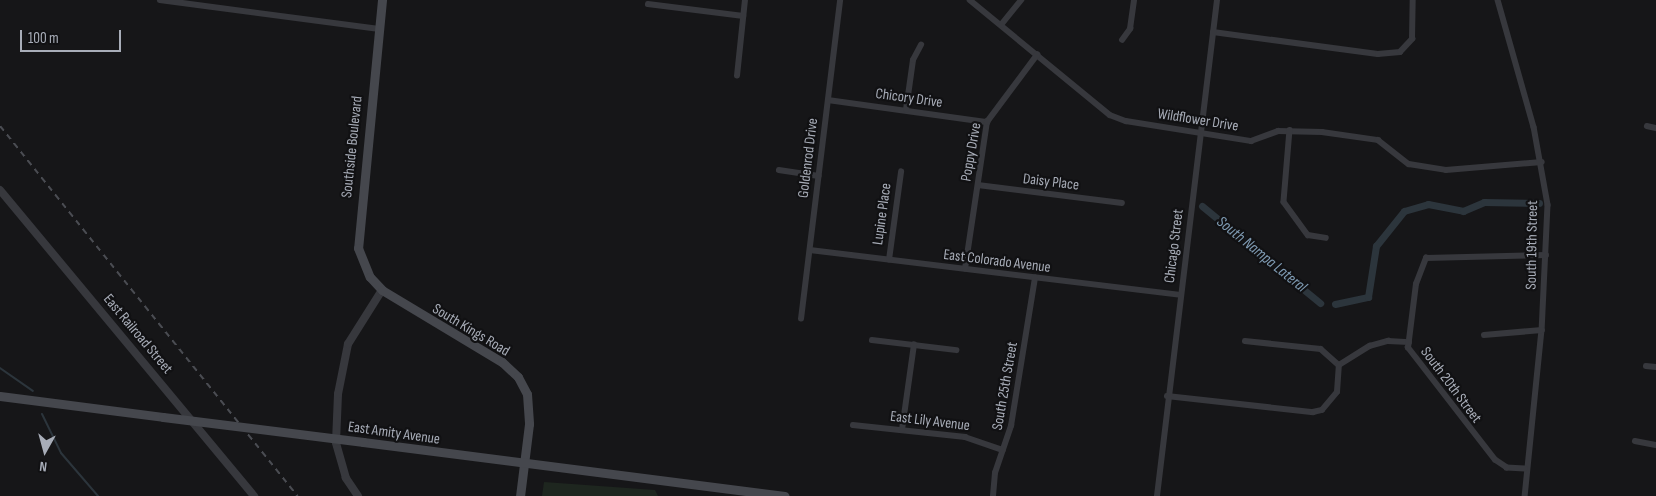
<!DOCTYPE html>
<style>
body{margin:0}
#map{position:relative;width:1656px;height:496px;overflow:hidden;background:#161618;font-family:"Sofia Sans Condensed",sans-serif}
div>[style]{position:absolute}
.green>*{inset:0;background:#1e261f}
.stream>*{height:2px;margin:-1px;padding:0 1px;transform-origin:1px;border-radius:1px;background:#2c353c}
.canal>*{height:7px;margin:-3.5px;padding:0 3.5px;transform-origin:3.5px;border-radius:3.5px;background:#2c353c}
.minor>*{height:5.5px;margin:-2.75px;padding:0 2.75px;transform-origin:2.75px;border-radius:2.75px;background:#37383d}
.tertiary>*{height:8px;margin:-4px;padding:0 4px;transform-origin:4px;border-radius:4px;background:#37383d}
.secondary>*{height:9px;margin:-4.5px;padding:0 4.5px;transform-origin:4.5px;border-radius:4.5px;background:#45474d}
.rail>*{height:2px;margin-top:-1px;transform-origin:0;background:repeating-linear-gradient(90deg,#4a4c52 0 6px,transparent 0 11px)}
.secondary-bridge>*{height:9px;margin:-4.5px;padding:0 4.5px;transform-origin:4.5px;border-radius:4.5px;background:#45474d}
span{translate:-50% -50%;white-space:nowrap;text-align:center;line-height:1.15;-webkit-text-stroke:4.5px #111113;paint-order:stroke}
.street-label{font-size:15px;color:#a8adb8}
.water-label{font-size:16px;color:#7f9bb3;font-style:italic}
.north{position:absolute;left:20px;top:426px;width:50px;height:50px;-webkit-text-stroke:4px #111113;paint-order:stroke;rotate:187deg;font-size:14px;font-weight:700;line-height:20px;text-align:center;color:#a8adb8}
.north::after{content:'';display:block;margin:auto;width:18px;height:22px;background:#a8adb8;clip-path:polygon(50% 0,100% 100%,50% 72%,0 100%)}
.scale{position:absolute;left:20px;top:30px;width:101px;height:22px;box-sizing:border-box;border:2px solid #a8adb8;border-top:0;padding-left:6px;font-size:15px;line-height:18px;white-space:nowrap;color:#a8adb8;-webkit-text-stroke:4px #111113;paint-order:stroke}
</style>
<div id="map">
<div class="green">
<i style="clip-path:polygon(544px 482px,655px 490px,658px 496px,542px 496px)"></i>
</div>
<div class="stream">
<i style="left:0;top:368px;width:40px;rotate:34.9deg"></i>
<i style="left:42px;top:414px;width:43px;rotate:64deg"></i>
<i style="left:61px;top:453px;width:57px;rotate:49.3deg"></i>
</div>
<div class="canal">
<i style="left:1202px;top:206px;width:153px;rotate:39.4deg"></i>
<i style="left:1335px;top:304px;width:34px;rotate:-12deg"></i>
<i style="left:1368px;top:297px;width:52px;rotate:-81.1deg"></i>
<i style="left:1376px;top:246px;width:45px;rotate:-51.3deg"></i>
<i style="left:1404px;top:211px;width:25px;rotate:-16deg"></i>
<i style="left:1428px;top:204px;width:36px;rotate:11deg"></i>
<i style="left:1463px;top:211px;width:23px;rotate:-23deg"></i>
<i style="left:1484px;top:202px;width:55px;rotate:1deg"></i>
</div>
<div class="minor">
<i style="left:160px;top:0;width:221px;rotate:7.5deg"></i>
<i style="left:970px;top:0;width:181px;rotate:39.4deg"></i>
<i style="left:1110px;top:115px;width:17px;rotate:21deg"></i>
<i style="left:1126px;top:121px;width:127px;rotate:9.1deg"></i>
<i style="left:1251px;top:141px;width:29px;rotate:-20deg"></i>
<i style="left:1278px;top:131px;width:44px;rotate:1.3deg"></i>
<i style="left:1322px;top:132px;width:57px;rotate:8.1deg"></i>
<i style="left:1378px;top:140px;width:39px;rotate:38deg"></i>
<i style="left:1409px;top:164px;width:37px;rotate:9deg"></i>
<i style="left:1446px;top:170px;width:96px;rotate:-4.8deg"></i>
<i style="left:1498px;top:0;width:132px;rotate:74.2deg"></i>
<i style="left:1534px;top:127px;width:79px;rotate:79.8deg"></i>
<i style="left:1548px;top:205px;width:125px;rotate:92.7deg"></i>
<i style="left:1542px;top:330px;width:167px;rotate:95.8deg"></i>
<i style="left:648px;top:4px;width:96px;rotate:7.2deg"></i>
<i style="left:1001px;top:25px;width:32px;rotate:-51deg"></i>
<i style="left:1213px;top:32px;width:166px;rotate:7.6deg"></i>
<i style="left:1378px;top:54px;width:22px;rotate:-5deg"></i>
<i style="left:1400px;top:52px;width:18px;rotate:-47deg"></i>
<i style="left:1412px;top:39px;width:39px;rotate:-89deg"></i>
<i style="left:1122px;top:40px;width:14px;rotate:-54deg"></i>
<i style="left:1130px;top:29px;width:29px;rotate:-82deg"></i>
<i style="left:737px;top:76px;width:76px;rotate:-84deg"></i>
<i style="left:828px;top:100px;width:161px;rotate:7.9deg"></i>
<i style="left:906px;top:110px;width:50px;rotate:-82deg"></i>
<i style="left:913px;top:60px;width:17px;rotate:-62deg"></i>
<i style="left:1647px;top:126px;width:9px;rotate:13deg"></i>
<i style="left:1290px;top:130px;width:72px;rotate:94.8deg"></i>
<i style="left:1284px;top:202px;width:41px;rotate:54deg"></i>
<i style="left:1308px;top:235px;width:18px;rotate:9deg"></i>
<i style="left:779px;top:170px;width:40px;rotate:8.5deg"></i>
<i style="left:978px;top:185px;width:145px;rotate:7.1deg"></i>
<i style="left:810px;top:250px;width:373px;rotate:6.9deg"></i>
<i style="left:889px;top:260px;width:89px;rotate:-82.2deg"></i>
<i style="left:965px;top:269px;width:149px;rotate:-81.5deg"></i>
<i style="left:987px;top:122px;width:84px;rotate:-53.3deg"></i>
<i style="left:801px;top:319px;width:321px;rotate:-83deg"></i>
<i style="left:1484px;top:335px;width:58px;rotate:-4.9deg"></i>
<i style="left:872px;top:340px;width:85px;rotate:6.8deg"></i>
<i style="left:1245px;top:341px;width:76px;rotate:6deg"></i>
<i style="left:1321px;top:349px;width:24px;rotate:42deg"></i>
<i style="left:1339px;top:365px;width:36px;rotate:-32deg"></i>
<i style="left:1370px;top:346px;width:19px;rotate:-16deg"></i>
<i style="left:1388px;top:341px;width:21px;rotate:3deg"></i>
<i style="left:1646px;top:366px;width:10px;rotate:6deg"></i>
<i style="left:1167px;top:396px;width:147px;rotate:6.3deg"></i>
<i style="left:1313px;top:412px;width:9px;rotate:-13deg"></i>
<i style="left:1322px;top:410px;width:23px;rotate:-50deg"></i>
<i style="left:1337px;top:392px;width:27px;rotate:-86deg"></i>
<i style="left:853px;top:425px;width:113px;rotate:6.1deg"></i>
<i style="left:965px;top:437px;width:40px;rotate:18.9deg"></i>
<i style="left:902px;top:430px;width:86px;rotate:-82deg"></i>
<i style="left:1635px;top:441px;width:21px;rotate:11deg"></i>
<i style="left:1525px;top:469px;width:18px;rotate:-177deg"></i>
<i style="left:1507px;top:468px;width:14px;rotate:-146deg"></i>
<i style="left:1495px;top:460px;width:142px;rotate:-127.8deg"></i>
<i style="left:1408px;top:348px;width:64px;rotate:-82.9deg"></i>
<i style="left:1416px;top:284px;width:28px;rotate:-69deg"></i>
<i style="left:1426px;top:258px;width:120px;rotate:-1.4deg"></i>
<i style="left:993px;top:496px;width:23px;rotate:-85deg"></i>
<i style="left:995px;top:473px;width:50px;rotate:-71.2deg"></i>
<i style="left:1011px;top:426px;width:150px;rotate:-80.8deg"></i>
<i style="left:1157px;top:496px;width:500px;rotate:-83.1deg"></i>
</div>
<div class="tertiary">
<i style="left:0;top:190px;width:398px;rotate:50.3deg"></i>
<i style="left:358px;top:496px;width:22px;rotate:-124deg"></i>
<i style="left:346px;top:478px;width:37px;rotate:-106deg"></i>
<i style="left:336px;top:442px;width:48px;rotate:-87.6deg"></i>
<i style="left:338px;top:394px;width:51px;rotate:-78.7deg"></i>
<i style="left:348px;top:344px;width:64px;rotate:-57.8deg"></i>
</div>
<div class="secondary">
<i style="left:382px;top:0;width:249px;rotate:95.5deg"></i>
<i style="left:358px;top:248px;width:31px;rotate:68deg"></i>
<i style="left:370px;top:277px;width:18px;rotate:47deg"></i>
<i style="left:382px;top:290px;width:140px;rotate:31deg"></i>
<i style="left:502px;top:362px;width:22px;rotate:43deg"></i>
<i style="left:518px;top:377px;width:19px;rotate:62deg"></i>
<i style="left:527px;top:394px;width:30px;rotate:86deg"></i>
<i style="left:529px;top:424px;width:73px;rotate:97.1deg"></i>
<i style="left:0;top:396px;width:164px;rotate:7.3deg"></i>
<i style="left:363px;top:442px;width:425px;rotate:7.3deg"></i>
</div>
<div class="rail">
<i style="left:0;top:126px;width:475px;rotate:51.2deg"></i>
</div>
<div class="secondary-bridge">
<i style="left:163px;top:417px;width:202px;rotate:7.1deg"></i>
</div>
<div class="street-label">
<span style="left:909px;top:98px;rotate:8deg">Chicory Drive</span>
<span style="left:1198px;top:120px;rotate:9deg">Wildflower Drive</span>
<span style="left:352px;top:147px;rotate:-84deg">Southside Boulevard</span>
<span style="left:971px;top:152px;rotate:-80deg">Poppy Drive</span>
<span style="left:808px;top:158px;rotate:-83deg">Goldenrod Drive</span>
<span style="left:1051px;top:182px;rotate:7deg">Daisy Place</span>
<span style="left:882px;top:214px;rotate:-82deg">Lupine Place</span>
<span style="left:1532px;top:245px;rotate:-89deg">South 19th Street</span>
<span style="left:1174px;top:246px;rotate:-83deg">Chicago Street</span>
<span style="left:997px;top:261px;rotate:7deg">East Colorado Avenue</span>
<span style="left:471px;top:330px;rotate:31deg">South Kings Road</span>
<span style="left:138px;top:334px;rotate:50deg">East Railroad Street</span>
<span style="left:1451px;top:385px;rotate:53deg">South 20th Street</span>
<span style="left:1005px;top:386px;rotate:-80deg">South 25th Street</span>
<span style="left:930px;top:421px;rotate:7deg">East Lily Avenue</span>
<span style="left:394px;top:433px;rotate:8deg">East Amity Avenue</span>
</div>
<div class="water-label">
<span style="left:1261px;top:255px;rotate:39deg">South Nampa Lateral</span>
</div>
<div class="north">N</div>
<div class="scale">100 m</div>
</div>
